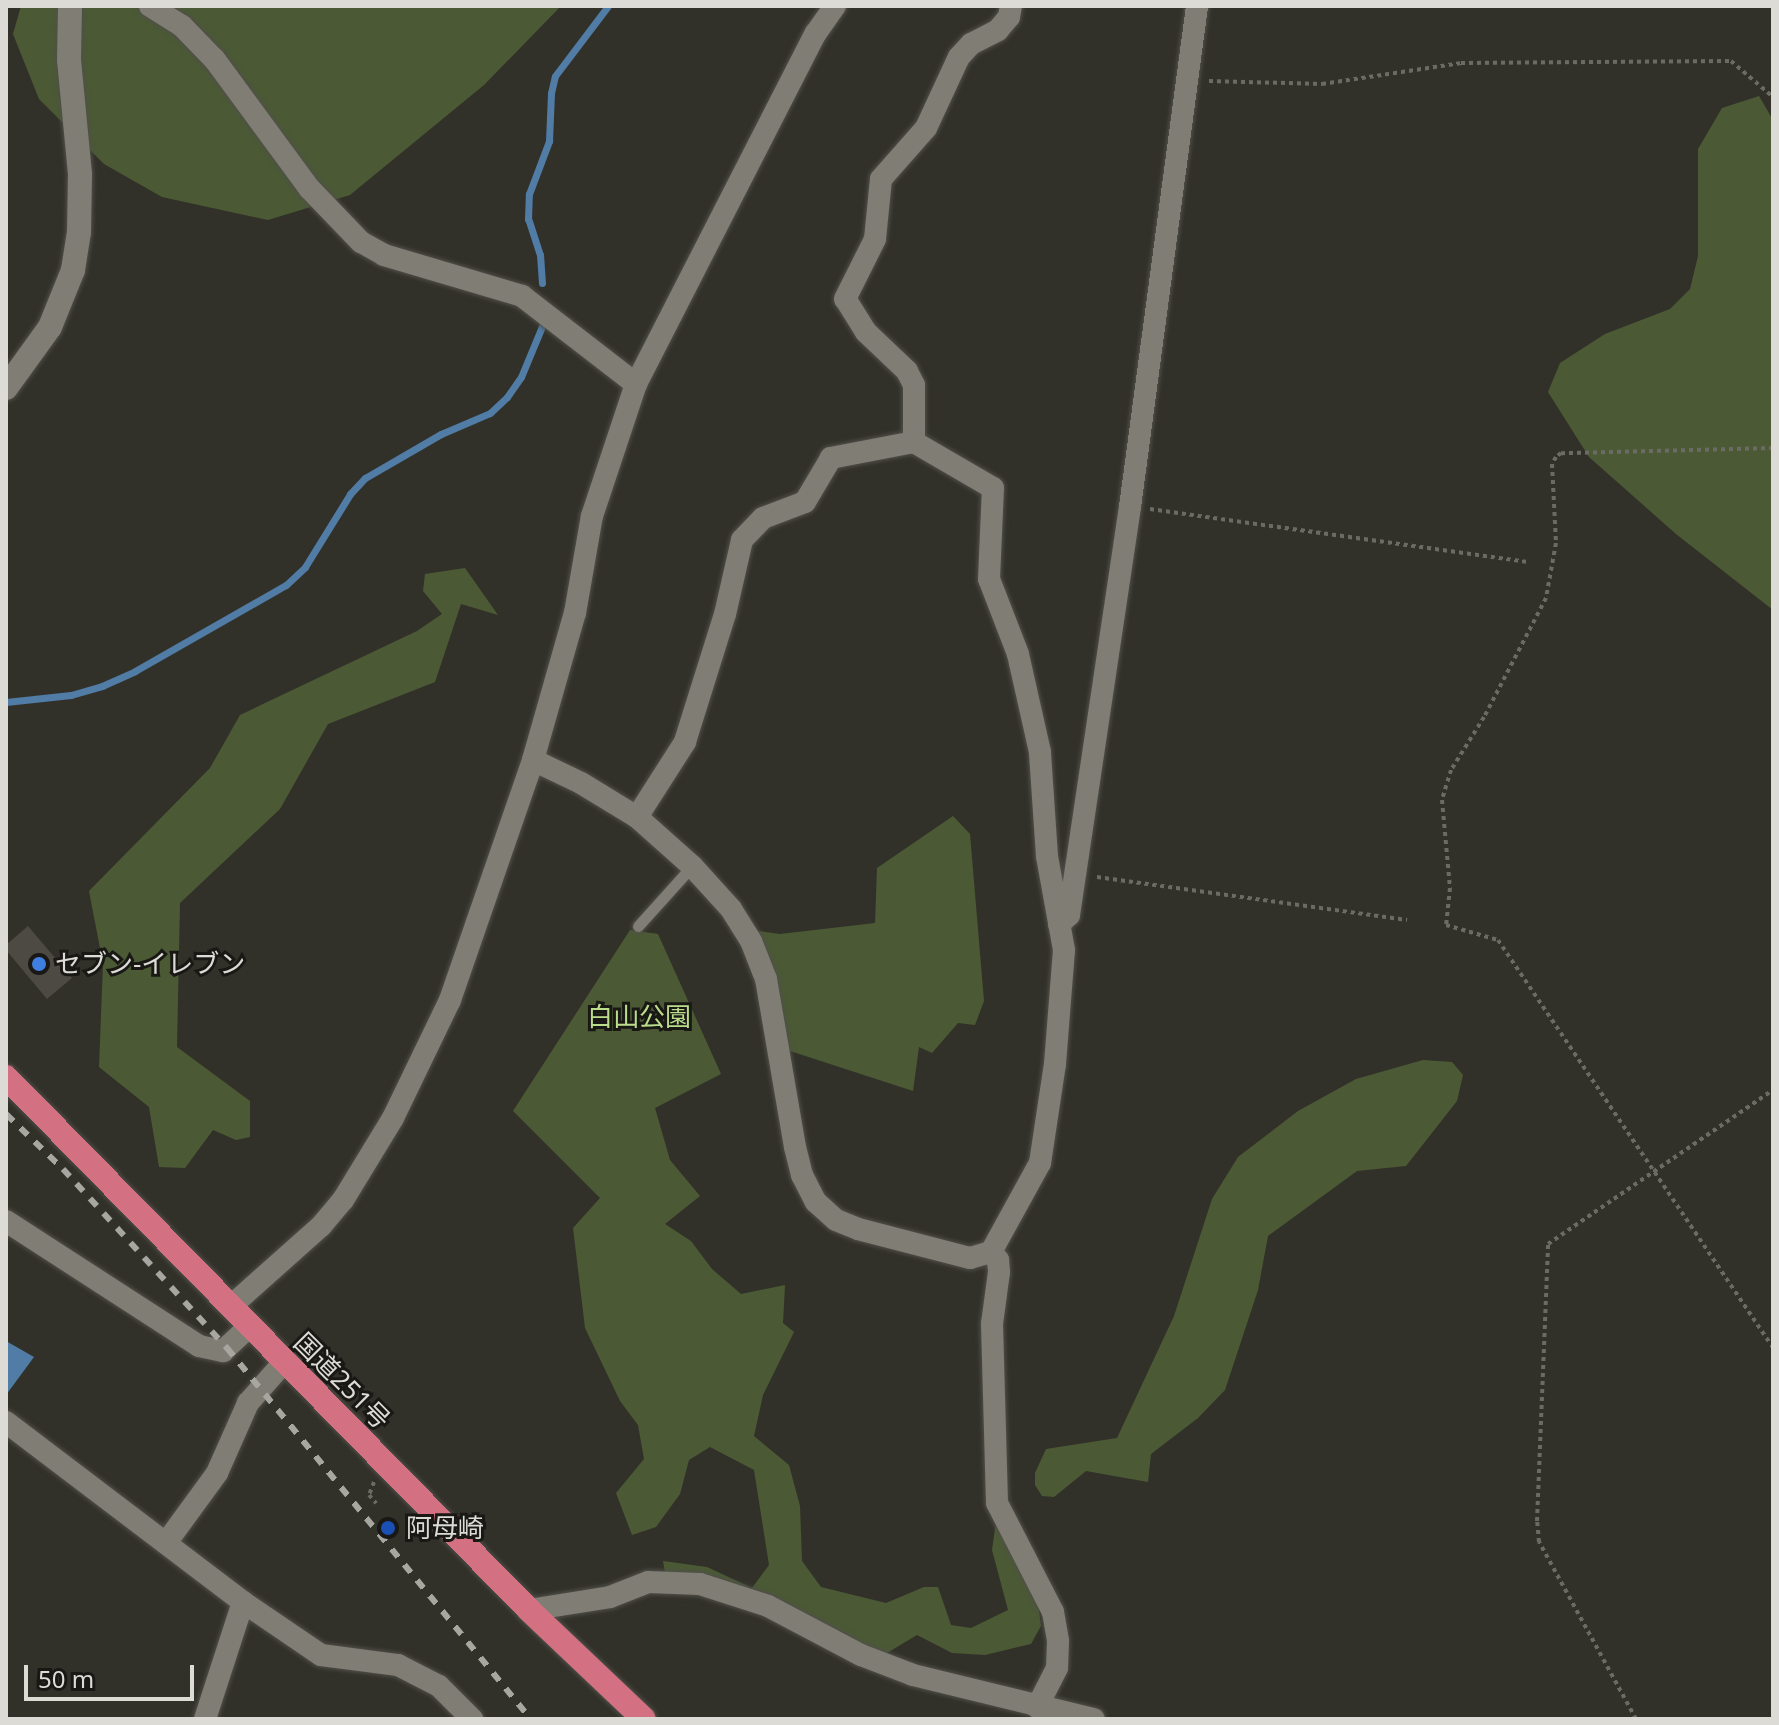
<!DOCTYPE html>
<meta charset="utf-8">
<style>
body{margin:0}
#map{position:relative;width:1779px;height:1725px;overflow:hidden;background:#323129;font-family:"Noto Sans","Noto Sans JP",sans-serif}
div>[style]{position:absolute}
.green>*{inset:0;background:#4b5a35}
.water>*{inset:0;background:#507ca6}
.stream>*{height:7px;margin:-3.5px;padding:0 3.5px;transform-origin:3.5px;border-radius:3.5px;background:#507ca6}
.building>*{inset:0;background:#4c4a42}
.path>*{height:4px;margin-top:-2px;transform-origin:0;background:repeating-linear-gradient(90deg,#6b6a63 0 4px,transparent 0 8px)}
.roads{filter:drop-shadow(0 0 2px #504f49) drop-shadow(0 0 2px #504f49)}
.lane>*{height:11px;margin:-5.5px;padding:0 5.5px;transform-origin:5.5px;border-radius:5.5px;background:#807d75}
.street>*{height:22px;margin:-11px;padding:0 11px;transform-origin:11px;border-radius:11px;background:#807d75}
.secondary>*{height:24px;margin:-12px;padding:0 12px;transform-origin:12px;border-radius:12px;background:#807d75}
.highway>*{height:24px;margin:-12px;padding:0 12px;transform-origin:12px;border-radius:12px;background:#d37182}
.rail>*{height:6px;margin-top:-3px;transform-origin:0;background:repeating-linear-gradient(90deg,#a7a6a0 0 10px,transparent 0 20px)}
.dots>*{width:22px;height:22px;translate:-50% -50%;box-sizing:border-box;border:4px solid #191815;border-radius:50%}
span{translate:-50% -50%;white-space:nowrap;text-align:center;line-height:1.15;-webkit-text-stroke:6px #191815;paint-order:stroke}
.poi-label{font-size:26px;color:#dcdbd6}
.left{translate:0 -50%;text-align:left}
.park-label{font-size:26px;color:#badc8b}
.street-label{font-size:26px;color:#dcdbd6}
.frame{position:absolute;inset:0;border:8px solid #dcdbd6;pointer-events:none}
.scale{position:absolute;left:24px;top:1665px;width:170px;height:36px;box-sizing:border-box;border:4px solid #dcdbd6;border-top:0;padding-left:10px;font-size:24px;line-height:28px;white-space:nowrap;color:#dcdbd6;-webkit-text-stroke:6px #191815;paint-order:stroke}
</style>
<div id="map">
<div class="green">
<i style="clip-path:polygon(21px 6px,561px 6px,484px 85px,350px 195px,268px 220px,162px 197px,104px 164px,39px 99px,13px 34px)"></i>
<i style="clip-path:polygon(1759px 96px,1773px 120px,1773px 610px,1676px 534px,1589px 457px,1548px 392px,1560px 363px,1605px 334px,1670px 309px,1690px 289px,1698px 256px,1698px 149px,1722px 108px)"></i>
<i style="clip-path:polygon(465px 568px,498px 615px,461px 604px,435px 682px,328px 724px,280px 809px,180px 903px,177px 1047px,250px 1101px,250px 1137px,236px 1140px,213px 1130px,185px 1168px,159px 1167px,149px 1107px,99px 1067px,103px 964px,89px 891px,210px 768px,240px 715px,417px 631px,442px 614px,423px 591px,425px 574px)"></i>
<i style="clip-path:polygon(953px 816px,970px 834px,984px 1001px,975px 1025px,958px 1023px,932px 1053px,919px 1047px,913px 1091px,787px 1050px,751px 930px,780px 934px,875px 923px,877px 868px)"></i>
<i style="clip-path:polygon(630px 930px,658px 934px,721px 1074px,655px 1108px,670px 1160px,700px 1196px,665px 1224px,691px 1241px,712px 1269px,741px 1294px,785px 1285px,783px 1323px,794px 1332px,763px 1395px,754px 1436px,789px 1465px,800px 1506px,802px 1561px,821px 1587px,886px 1603px,924px 1587px,938px 1587px,951px 1625px,971px 1628px,1008px 1610px,992px 1550px,996px 1521px,1038px 1603px,1041px 1626px,1031px 1644px,985px 1655px,952px 1653px,917px 1635px,882px 1656px,665px 1573px,663px 1561px,707px 1567px,752px 1588px,769px 1565px,754px 1470px,710px 1447px,689px 1460px,680px 1494px,656px 1527px,632px 1535px,616px 1493px,644px 1459px,638px 1425px,620px 1401px,585px 1328px,573px 1228px,600px 1198px,513px 1111px)"></i>
<i style="clip-path:polygon(1423px 1060px,1452px 1062px,1463px 1075px,1457px 1101px,1406px 1166px,1357px 1171px,1268px 1236px,1258px 1290px,1225px 1390px,1198px 1418px,1151px 1454px,1148px 1482px,1086px 1471px,1054px 1497px,1042px 1496px,1035px 1485px,1035px 1473px,1046px 1449px,1117px 1438px,1174px 1316px,1212px 1199px,1238px 1157px,1298px 1111px,1356px 1079px)"></i>
</div>
<div class="water">
<i style="clip-path:polygon(6px 1341px,34px 1357px,6px 1395px)"></i>
</div>
<div class="stream">
<i style="left:542px;top:283px;width:28px;rotate:-94deg"></i>
<i style="left:540px;top:255px;width:38px;rotate:-108deg"></i>
<i style="left:528px;top:219px;width:25px;rotate:-88deg"></i>
<i style="left:529px;top:194px;width:57px;rotate:-69.3deg"></i>
<i style="left:549px;top:141px;width:48px;rotate:-87.6deg"></i>
<i style="left:551px;top:93px;width:17px;rotate:-77deg"></i>
<i style="left:555px;top:76px;width:88px;rotate:-52.9deg"></i>
<i style="left:6px;top:702px;width:65px;rotate:-6.1deg"></i>
<i style="left:71px;top:695px;width:32px;rotate:-16deg"></i>
<i style="left:102px;top:686px;width:36px;rotate:-24deg"></i>
<i style="left:135px;top:671px;width:174px;rotate:-29.7deg"></i>
<i style="left:286px;top:585px;width:26px;rotate:-43deg"></i>
<i style="left:305px;top:567px;width:86px;rotate:-58.3deg"></i>
<i style="left:350px;top:494px;width:22px;rotate:-47deg"></i>
<i style="left:365px;top:478px;width:88px;rotate:-30.1deg"></i>
<i style="left:441px;top:434px;width:53px;rotate:-23.2deg"></i>
<i style="left:490px;top:413px;width:23px;rotate:-43deg"></i>
<i style="left:507px;top:397px;width:24px;rotate:-55deg"></i>
<i style="left:521px;top:377px;width:57px;rotate:-67.5deg"></i>
</div>
<div class="building">
<i style="clip-path:polygon(28px 926px,72px 978px,47px 999px,6px 950px,6px 945px)"></i>
</div>
<div class="path">
<i style="left:1209px;top:81px;width:113px;rotate:1.5deg"></i>
<i style="left:1322px;top:84px;width:141px;rotate:-8.6deg"></i>
<i style="left:1461px;top:63px;width:270px;rotate:-0.4deg"></i>
<i style="left:1731px;top:61px;width:55px;rotate:40.6deg"></i>
<i style="left:1773px;top:448px;width:212px;rotate:178.6deg"></i>
<i style="left:1561px;top:453px;width:6px;rotate:141deg"></i>
<i style="left:1556px;top:457px;width:8px;rotate:120deg"></i>
<i style="left:1552px;top:464px;width:79px;rotate:87.1deg"></i>
<i style="left:1556px;top:543px;width:56px;rotate:100.3deg"></i>
<i style="left:1546px;top:598px;width:134px;rotate:117.5deg"></i>
<i style="left:1484px;top:717px;width:62px;rotate:121.9deg"></i>
<i style="left:1451px;top:770px;width:31px;rotate:107deg"></i>
<i style="left:1442px;top:800px;width:88px;rotate:84.8deg"></i>
<i style="left:1450px;top:888px;width:37px;rotate:96deg"></i>
<i style="left:1446px;top:925px;width:54px;rotate:16.1deg"></i>
<i style="left:1498px;top:940px;width:492px;rotate:56deg"></i>
<i style="left:1150px;top:509px;width:382px;rotate:8deg"></i>
<i style="left:1097px;top:877px;width:313px;rotate:7.9deg"></i>
<i style="left:374px;top:1482px;width:14px;rotate:111deg"></i>
<i style="left:369px;top:1495px;width:11px;rotate:49deg"></i>
<i style="left:1636px;top:1719px;width:202px;rotate:-118.7deg"></i>
<i style="left:1539px;top:1542px;width:21px;rotate:-95deg"></i>
<i style="left:1537px;top:1521px;width:277px;rotate:-87.7deg"></i>
<i style="left:1548px;top:1244px;width:273px;rotate:-34.4deg"></i>
</div>
<div class="roads">
<div class="lane">
<i style="left:638px;top:926px;width:81px;rotate:-48deg"></i>
</div>
<div class="street">
<i style="left:150px;top:6px;width:38px;rotate:32deg"></i>
<i style="left:182px;top:26px;width:47px;rotate:45.9deg"></i>
<i style="left:215px;top:60px;width:159px;rotate:53.7deg"></i>
<i style="left:309px;top:188px;width:75px;rotate:46.1deg"></i>
<i style="left:361px;top:242px;width:26px;rotate:29deg"></i>
<i style="left:384px;top:255px;width:144px;rotate:16.5deg"></i>
<i style="left:522px;top:296px;width:144px;rotate:37.7deg"></i>
<i style="left:914px;top:442px;width:57px;rotate:-90deg"></i>
<i style="left:914px;top:385px;width:16px;rotate:-117deg"></i>
<i style="left:907px;top:371px;width:57px;rotate:-136.4deg"></i>
<i style="left:866px;top:332px;width:39px;rotate:-122deg"></i>
<i style="left:845px;top:299px;width:67px;rotate:-63.4deg"></i>
<i style="left:875px;top:239px;width:60px;rotate:-84.3deg"></i>
<i style="left:881px;top:179px;width:68px;rotate:-48.6deg"></i>
<i style="left:926px;top:128px;width:78px;rotate:-65.1deg"></i>
<i style="left:959px;top:57px;width:18px;rotate:-47deg"></i>
<i style="left:971px;top:44px;width:30px;rotate:-27deg"></i>
<i style="left:998px;top:30px;width:17px;rotate:-50deg"></i>
<i style="left:1009px;top:17px;width:11px;rotate:-80deg"></i>
<i style="left:533px;top:760px;width:53px;rotate:25.6deg"></i>
<i style="left:581px;top:783px;width:66px;rotate:31.3deg"></i>
<i style="left:637px;top:817px;width:74px;rotate:41.7deg"></i>
<i style="left:692px;top:866px;width:58px;rotate:47.8deg"></i>
<i style="left:731px;top:909px;width:38px;rotate:58deg"></i>
<i style="left:751px;top:941px;width:41px;rotate:68.5deg"></i>
<i style="left:766px;top:979px;width:170px;rotate:80.2deg"></i>
<i style="left:795px;top:1147px;width:29px;rotate:76deg"></i>
<i style="left:802px;top:1175px;width:30px;rotate:63deg"></i>
<i style="left:816px;top:1202px;width:27px;rotate:42deg"></i>
<i style="left:836px;top:1220px;width:24px;rotate:22deg"></i>
<i style="left:858px;top:1229px;width:116px;rotate:14.5deg"></i>
<i style="left:970px;top:1258px;width:22px;rotate:-16deg"></i>
<i style="left:991px;top:1252px;width:102px;rotate:-61.2deg"></i>
<i style="left:1040px;top:1163px;width:100px;rotate:-81.4deg"></i>
<i style="left:1055px;top:1064px;width:114px;rotate:-85.5deg"></i>
<i style="left:1064px;top:950px;width:96px;rotate:-100.3deg"></i>
<i style="left:1047px;top:856px;width:104px;rotate:-93.9deg"></i>
<i style="left:1040px;top:752px;width:100px;rotate:-102.7deg"></i>
<i style="left:1018px;top:654px;width:80px;rotate:-111.1deg"></i>
<i style="left:989px;top:579px;width:91px;rotate:-87.5deg"></i>
<i style="left:993px;top:488px;width:91px;rotate:-149.8deg"></i>
<i style="left:914px;top:442px;width:85px;rotate:169.1deg"></i>
<i style="left:831px;top:458px;width:51px;rotate:120.6deg"></i>
<i style="left:805px;top:502px;width:45px;rotate:159.1deg"></i>
<i style="left:763px;top:518px;width:30px;rotate:134deg"></i>
<i style="left:742px;top:540px;width:76px;rotate:102.9deg"></i>
<i style="left:725px;top:614px;width:134px;rotate:107.4deg"></i>
<i style="left:685px;top:742px;width:89px;rotate:122.6deg"></i>
<i style="left:1059px;top:924px;width:13px;rotate:-42deg"></i>
<i style="left:1069px;top:915px;width:413px;rotate:-81.5deg"></i>
<i style="left:1130px;top:507px;width:505px;rotate:-82.38deg"></i>
<i style="left:6px;top:1221px;width:230px;rotate:32.9deg"></i>
<i style="left:199px;top:1346px;width:25px;rotate:12deg"></i>
<i style="left:223px;top:1351px;width:35px;rotate:-43deg"></i>
<i style="left:991px;top:1252px;width:11px;rotate:49deg"></i>
<i style="left:998px;top:1260px;width:12px;rotate:85deg"></i>
<i style="left:999px;top:1272px;width:52px;rotate:97.7deg"></i>
<i style="left:992px;top:1324px;width:179px;rotate:88.4deg"></i>
<i style="left:997px;top:1503px;width:123px;rotate:62.8deg"></i>
<i style="left:1053px;top:1612px;width:29px;rotate:80deg"></i>
<i style="left:1058px;top:1641px;width:27px;rotate:92deg"></i>
<i style="left:1057px;top:1668px;width:44px;rotate:117.1deg"></i>
<i style="left:230px;top:1307px;width:122px;rotate:-41.7deg"></i>
<i style="left:321px;top:1226px;width:34px;rotate:-50deg"></i>
<i style="left:343px;top:1200px;width:96px;rotate:-58.6deg"></i>
<i style="left:393px;top:1118px;width:131px;rotate:-64.2deg"></i>
<i style="left:450px;top:1000px;width:254px;rotate:-70.9deg"></i>
<i style="left:533px;top:760px;width:153px;rotate:-74.1deg"></i>
<i style="left:575px;top:613px;width:98px;rotate:-80.1deg"></i>
<i style="left:592px;top:516px;width:139px;rotate:-71.6deg"></i>
<i style="left:636px;top:384px;width:394px;rotate:-62.9deg"></i>
<i style="left:816px;top:33px;width:33px;rotate:-55deg"></i>
<i style="left:6px;top:1422px;width:298px;rotate:37.2deg"></i>
<i style="left:243px;top:1602px;width:94px;rotate:34.2deg"></i>
<i style="left:321px;top:1655px;width:78px;rotate:7.4deg"></i>
<i style="left:398px;top:1665px;width:46px;rotate:27.1deg"></i>
<i style="left:439px;top:1686px;width:47px;rotate:45deg"></i>
<i style="left:166px;top:1543px;width:87px;rotate:-53.9deg"></i>
<i style="left:217px;top:1473px;width:77px;rotate:-66.1deg"></i>
<i style="left:248px;top:1403px;width:55px;rotate:-48.7deg"></i>
<i style="left:529px;top:1610px;width:82px;rotate:-9.1deg"></i>
<i style="left:610px;top:1597px;width:41px;rotate:-21.5deg"></i>
<i style="left:648px;top:1582px;width:52px;rotate:2.2deg"></i>
<i style="left:700px;top:1584px;width:71px;rotate:17.9deg"></i>
<i style="left:768px;top:1606px;width:105px;rotate:27.8deg"></i>
<i style="left:861px;top:1655px;width:56px;rotate:21deg"></i>
<i style="left:913px;top:1675px;width:186px;rotate:13.7deg"></i>
<i style="left:205px;top:1719px;width:123px;rotate:-72deg"></i>
</div>
<div class="secondary">
<i style="left:6px;top:388px;width:75px;rotate:-54.2deg"></i>
<i style="left:50px;top:327px;width:61px;rotate:-68deg"></i>
<i style="left:73px;top:270px;width:38px;rotate:-81deg"></i>
<i style="left:79px;top:232px;width:58px;rotate:-89deg"></i>
<i style="left:80px;top:174px;width:115px;rotate:-95.5deg"></i>
<i style="left:69px;top:60px;width:54px;rotate:-88.9deg"></i>
</div>
<div class="highway">
<i style="left:6px;top:1077px;width:747px;rotate:45.54deg"></i>
<i style="left:529px;top:1610px;width:158px;rotate:43.5deg"></i>
</div>
</div>
<div class="rail">
<i style="left:6px;top:1114px;width:79px;rotate:44deg"></i>
<i style="left:63px;top:1169px;width:243px;rotate:47.5deg"></i>
<i style="left:227px;top:1348px;width:480px;rotate:50.7deg"></i>
</div>
<div class="dots">
<i style="left:39px;top:964px;background:#3f7fe0"></i>
<i style="left:388px;top:1528px;background:#1a4fb4"></i>
</div>
<div class="poi-label">
<span class="left" style="left:55px;top:964px">セブン-イレブン</span>
<span class="left" style="left:406px;top:1528px">阿母崎</span>
</div>
<div class="park-label">
<span style="left:639px;top:1017px">白山公園</span>
</div>
<div class="street-label">
<span style="left:342px;top:1381px;rotate:45deg">国道251号</span>
</div>
<div class="frame"></div>
<div class="scale">50 m</div>
</div>
